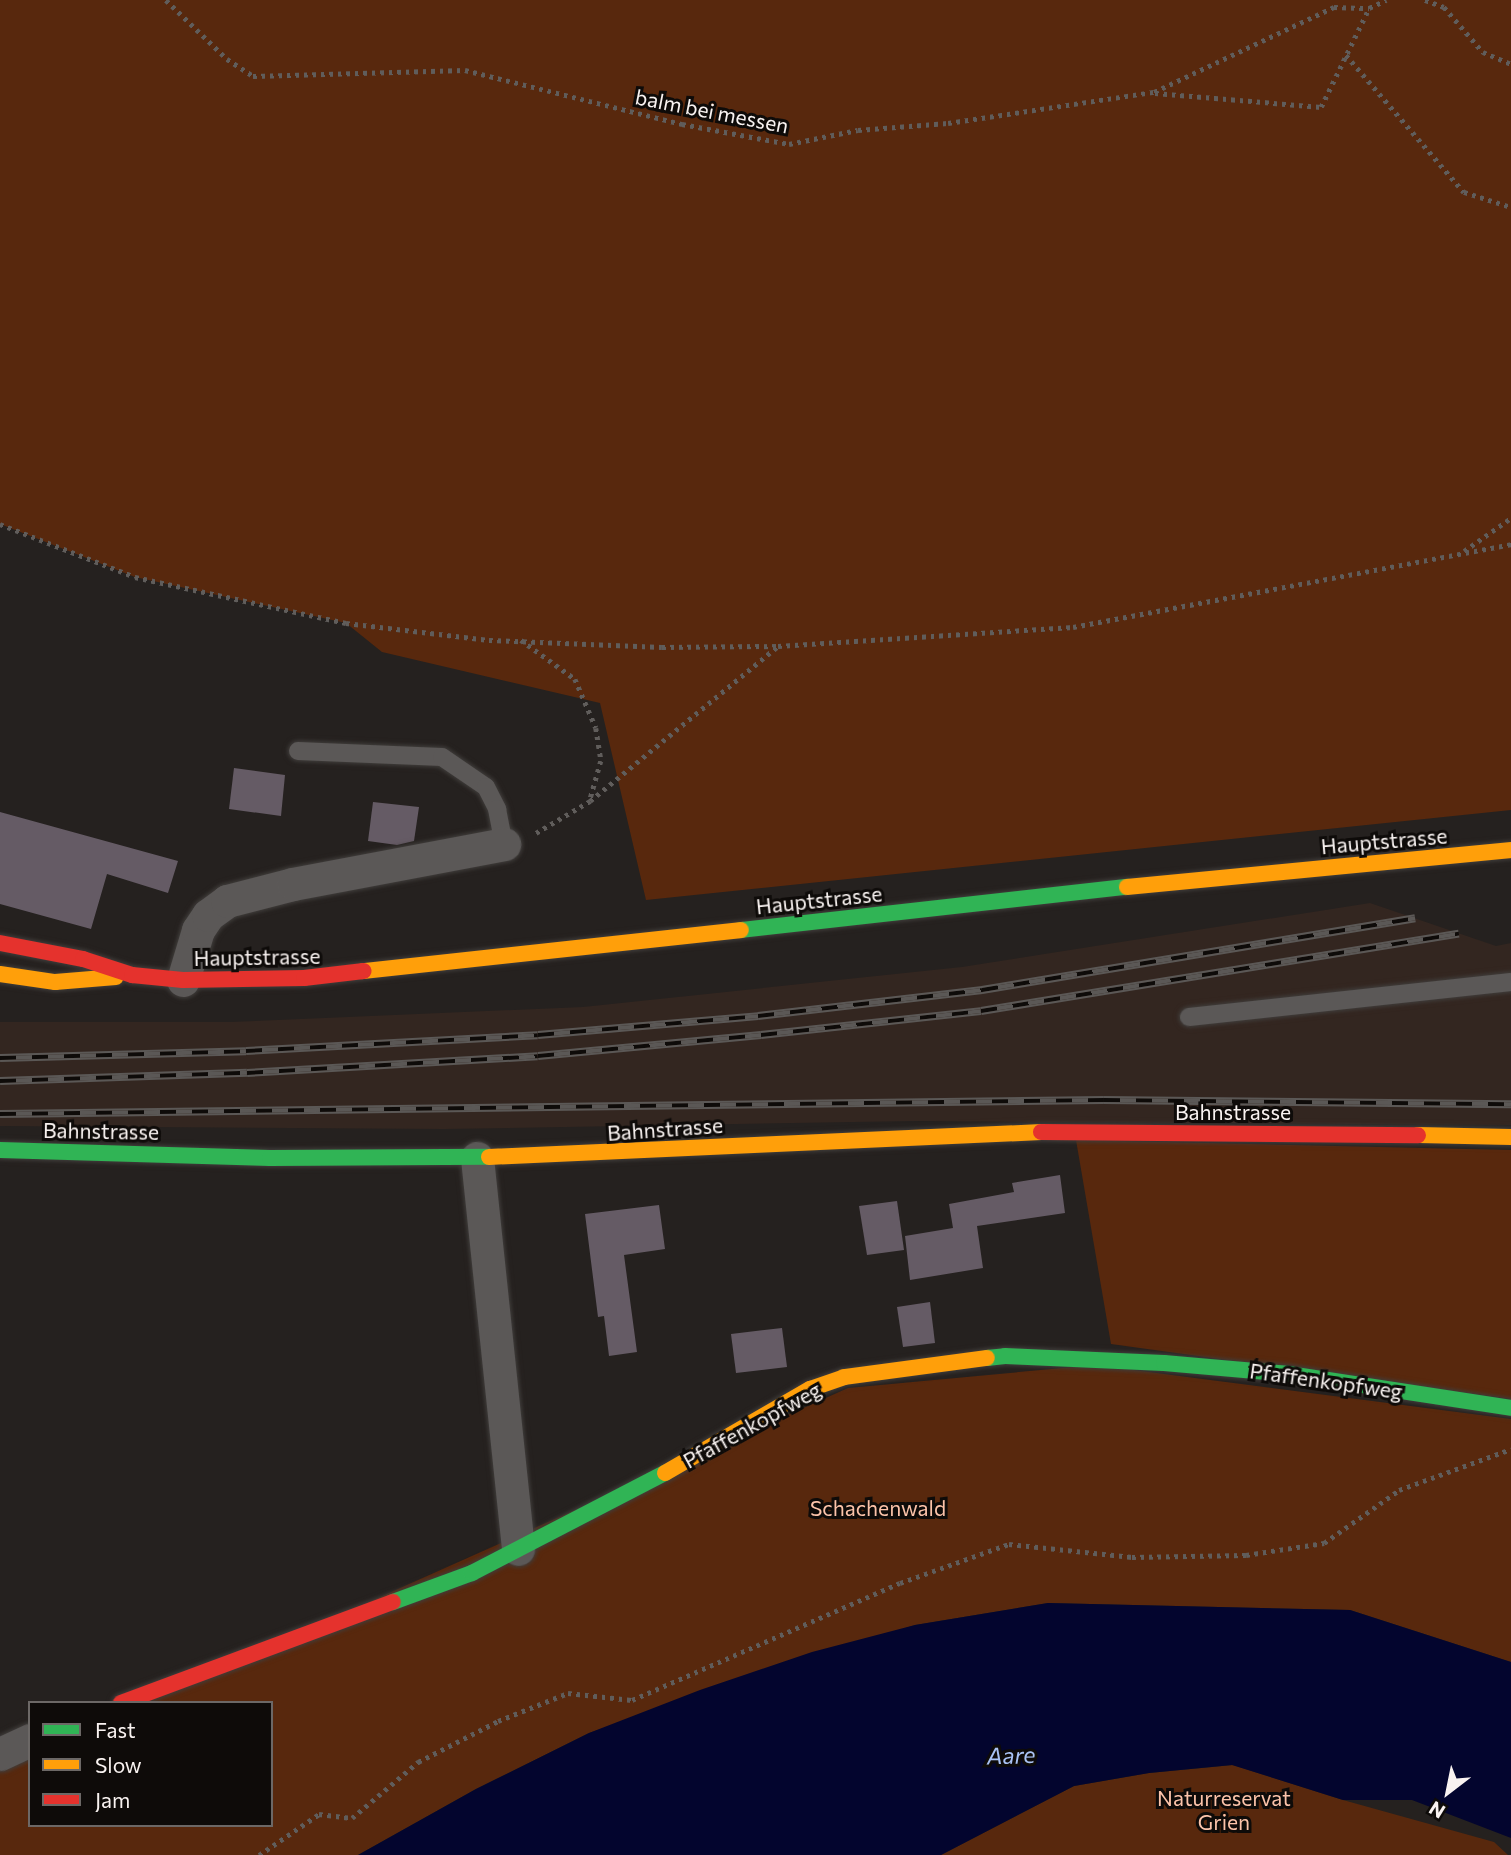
<!DOCTYPE html>
<style>
body{margin:0}
#map{position:relative;width:1511px;height:1855px;overflow:hidden;background:#25211f;font-family:Commissioner,sans-serif}
div>[style]{position:absolute}
.built>*{inset:0;background:#332620}
.green>*{inset:0;background:#58280d}
.water>*{inset:0;background:#03052e}
.building>*{inset:0;background:#655b65}
.path>*{height:4.5px;margin-top:-2.25px;transform-origin:0;background:repeating-linear-gradient(90deg,#605d5b 0 3.5px,transparent 0 8.5px)}
.roads{filter:drop-shadow(0 0 2px #403d3b) drop-shadow(0 0 2px #403d3b)}
.lane>*{height:18px;margin:-9px;padding:0 9px;transform-origin:9px;border-radius:9px;background:#5b5857}
.street>*{height:33px;margin:-16.5px;padding:0 16.5px;transform-origin:16.5px;border-radius:16.5px;background:#5b5857}
.fast>*{height:16px;margin:-8px;padding:0 8px;transform-origin:8px;border-radius:8px;background:#30b455}
.slow>*{height:16px;margin:-8px;padding:0 8px;transform-origin:8px;border-radius:8px;background:#ff9f0a}
.jam>*{height:16px;margin:-8px;padding:0 8px;transform-origin:8px;border-radius:8px;background:#e5322d}
.rail>*{height:8px;margin-top:-4px;transform-origin:0;background:repeating-linear-gradient(90deg,#0e0b09 0 16px,#5b5856 0 32px);box-sizing:border-box;border-block:2px solid #5b5856}
span{translate:-50% -50%;white-space:nowrap;text-align:center;line-height:1.15;-webkit-text-stroke:6px #0e0b09;paint-order:stroke}
.street-label{font-size:21px;color:#f9f3f1}
.park-label{font-size:21px;color:#fcc3a9}
.water-label{font-size:23px;color:#aac3f4;font-style:italic}
.legend{position:absolute;left:28px;top:1701px;width:245px;height:126px;box-sizing:border-box;background:#0e0b09;border:2px solid #6c6866;margin:0;padding:9px 12px;list-style:none;font-size:21px;color:#f9f3f1}
.legend li{display:flex;align-items:center;gap:14px;height:35px}
.legend b{width:35px;border:2px solid #6c6866}
.north{position:absolute;left:1413px;top:1757px;width:70px;height:70px;-webkit-text-stroke:5px #0e0b09;paint-order:stroke;rotate:212deg;font-size:19px;font-weight:700;line-height:28px;text-align:center;color:#f9f3f1}
.north::after{content:'';display:block;margin:auto;width:24px;height:32px;background:#f9f3f1;clip-path:polygon(50% 0,100% 100%,50% 72%,0 100%)}
</style>
<div id="map">
<div class="built">
<i style="clip-path:polygon(1370px 903px,1496px 946px,1511px 943px,1511px 1125px,914px 1121px,444px 1129px,0 1126px,0 1022px,231px 1022px,583px 1007px,962px 967px)"></i>
</div>
<div class="green">
<i style="clip-path:polygon(0 0,1511px 0,1511px 810px,646px 900px,600px 703px,382px 652px,346px 623px,135px 577px,0 524px)"></i>
<i style="clip-path:polygon(1076px 1140px,1511px 1150px,1511px 1399px,1111px 1344px)"></i>
<i style="clip-path:polygon(1095px 1365px,1511px 1419px,1511px 1662px,1350px 1610px,1048px 1603px,915px 1625px,589px 1733px,476px 1789px,358px 1855px,0 1855px,0 1754px,30px 1740px,30px 1825px,271px 1825px,271px 1703px,121px 1703px,248px 1656px,848px 1388px)"></i>
<i style="clip-path:polygon(1233px 1765px,1343px 1800px,1494px 1842px,1508px 1855px,941px 1855px,1074px 1786px,1149px 1773px)"></i>
</div>
<div class="water">
<i style="clip-path:polygon(1048px 1603px,1350px 1610px,1511px 1662px,1511px 1838px,1412px 1800px,1343px 1800px,1232px 1765px,1149px 1773px,1074px 1786px,941px 1855px,358px 1855px,476px 1789px,589px 1733px,700px 1690px,812px 1652px,915px 1625px)"></i>
</div>
<div class="building">
<i style="clip-path:polygon(234px 768px,285px 775px,281px 816px,229px 809px)"></i>
<i style="clip-path:polygon(373px 802px,419px 807px,414px 841px,397px 845px,368px 841px)"></i>
<i style="clip-path:polygon(0 812px,178px 861px,168px 893px,107px 874px,91px 929px,0 904px)"></i>
<i style="clip-path:polygon(1060px 1175px,1065px 1213px,977px 1226px,983px 1268px,910px 1280px,905px 1236px,953px 1228px,949px 1204px,1014px 1192px,1012px 1183px)"></i>
<i style="clip-path:polygon(897px 1201px,904px 1250px,867px 1255px,859px 1206px)"></i>
<i style="clip-path:polygon(659px 1205px,665px 1249px,624px 1255px,637px 1352px,609px 1356px,604px 1316px,598px 1317px,585px 1214px)"></i>
<i style="clip-path:polygon(930px 1302px,935px 1343px,903px 1347px,897px 1307px)"></i>
<i style="clip-path:polygon(782px 1328px,787px 1367px,736px 1373px,731px 1334px)"></i>
</div>
<div class="path">
<i style="left:166px;top:0;width:85px;rotate:44deg"></i>
<i style="left:227px;top:59px;width:31px;rotate:33deg"></i>
<i style="left:253px;top:76px;width:212px;rotate:-1.6deg"></i>
<i style="left:465px;top:70px;width:224px;rotate:14deg"></i>
<i style="left:682px;top:124px;width:109px;rotate:10.6deg"></i>
<i style="left:789px;top:144px;width:70px;rotate:-11.5deg"></i>
<i style="left:858px;top:130px;width:90px;rotate:-4.4deg"></i>
<i style="left:948px;top:123px;width:208px;rotate:-8.6deg"></i>
<i style="left:1154px;top:92px;width:199px;rotate:-25.3deg"></i>
<i style="left:1334px;top:7px;width:35px;rotate:2deg"></i>
<i style="left:1369px;top:8px;width:19px;rotate:-25deg"></i>
<i style="left:1425px;top:0;width:20px;rotate:20deg"></i>
<i style="left:1444px;top:7px;width:60px;rotate:49.1deg"></i>
<i style="left:1483px;top:52px;width:30px;rotate:23deg"></i>
<i style="left:1346px;top:55px;width:181px;rotate:49.3deg"></i>
<i style="left:1464px;top:192px;width:49px;rotate:17.7deg"></i>
<i style="left:1155px;top:93px;width:167px;rotate:4.8deg"></i>
<i style="left:1321px;top:107px;width:110px;rotate:-64.1deg"></i>
<i style="left:0;top:524px;width:145px;rotate:21.4deg"></i>
<i style="left:135px;top:577px;width:216px;rotate:12.3deg"></i>
<i style="left:346px;top:623px;width:144px;rotate:6.8deg"></i>
<i style="left:489px;top:640px;width:173px;rotate:2.3deg"></i>
<i style="left:662px;top:647px;width:116px;rotate:-0.5deg"></i>
<i style="left:778px;top:646px;width:296px;rotate:-3.7deg"></i>
<i style="left:1073px;top:627px;width:446px;rotate:-10.7deg"></i>
<i style="left:1464px;top:551px;width:57px;rotate:-35.1deg"></i>
<i style="left:521px;top:640px;width:67px;rotate:35.8deg"></i>
<i style="left:575px;top:679px;width:53px;rotate:66.8deg"></i>
<i style="left:596px;top:728px;width:33px;rotate:81deg"></i>
<i style="left:601px;top:761px;width:41px;rotate:105.8deg"></i>
<i style="left:536px;top:833px;width:63px;rotate:-30.7deg"></i>
<i style="left:590px;top:801px;width:244px;rotate:-39.5deg"></i>
<i style="left:259px;top:1855px;width:73px;rotate:-34.3deg"></i>
<i style="left:319px;top:1814px;width:33px;rotate:7deg"></i>
<i style="left:352px;top:1818px;width:87px;rotate:-40.3deg"></i>
<i style="left:418px;top:1762px;width:90px;rotate:-27.1deg"></i>
<i style="left:498px;top:1721px;width:75px;rotate:-21.8deg"></i>
<i style="left:568px;top:1693px;width:64px;rotate:6.2deg"></i>
<i style="left:632px;top:1700px;width:292px;rotate:-23.6deg"></i>
<i style="left:900px;top:1583px;width:116px;rotate:-19.7deg"></i>
<i style="left:1009px;top:1544px;width:124px;rotate:6deg"></i>
<i style="left:1132px;top:1557px;width:114px;rotate:-1deg"></i>
<i style="left:1246px;top:1555px;width:79px;rotate:-8.7deg"></i>
<i style="left:1324px;top:1543px;width:92px;rotate:-35.2deg"></i>
<i style="left:1399px;top:1490px;width:119px;rotate:-20.1deg"></i>
</div>
<div class="roads">
<div class="lane">
<i style="left:298px;top:751px;width:144px;rotate:2.4deg"></i>
<i style="left:442px;top:757px;width:53px;rotate:34.3deg"></i>
<i style="left:486px;top:787px;width:25px;rotate:63deg"></i>
<i style="left:497px;top:809px;width:36px;rotate:79deg"></i>
<i style="left:1189px;top:1017px;width:324px;rotate:-6.2deg"></i>
</div>
<div class="street">
<i style="left:183px;top:980px;width:52px;rotate:-73.3deg"></i>
<i style="left:198px;top:930px;width:18px;rotate:-56deg"></i>
<i style="left:208px;top:915px;width:24px;rotate:-36deg"></i>
<i style="left:227px;top:901px;width:68px;rotate:-14.4deg"></i>
<i style="left:293px;top:884px;width:215px;rotate:-10.7deg"></i>
<i style="left:477px;top:1158px;width:393px;rotate:84deg"></i>
<i style="left:0;top:1754px;width:33px;rotate:-25deg"></i>
</div>
<div class="fast">
<i style="left:741px;top:930px;width:388px;rotate:-6.4deg"></i>
<i style="left:0;top:1150px;width:270px;rotate:1.7deg"></i>
<i style="left:270px;top:1158px;width:219px;rotate:-0.3deg"></i>
<i style="left:987px;top:1358px;width:18px;rotate:-6deg"></i>
<i style="left:1005px;top:1356px;width:159px;rotate:2.5deg"></i>
<i style="left:1164px;top:1363px;width:126px;rotate:5deg"></i>
<i style="left:1290px;top:1374px;width:224px;rotate:8.7deg"></i>
<i style="left:393px;top:1602px;width:84px;rotate:-20.2deg"></i>
<i style="left:472px;top:1573px;width:217px;rotate:-27.4deg"></i>
</div>
<div class="slow">
<i style="left:1127px;top:887px;width:386px;rotate:-5.5deg"></i>
<i style="left:364px;top:971px;width:379px;rotate:-6.2deg"></i>
<i style="left:0;top:974px;width:56px;rotate:8.3deg"></i>
<i style="left:55px;top:982px;width:61px;rotate:-4.7deg"></i>
<i style="left:1418px;top:1135px;width:93px;rotate:1.2deg"></i>
<i style="left:489px;top:1157px;width:553px;rotate:-2.59deg"></i>
<i style="left:665px;top:1473px;width:168px;rotate:-30.1deg"></i>
<i style="left:810px;top:1389px;width:36px;rotate:-19deg"></i>
<i style="left:844px;top:1377px;width:144px;rotate:-7.6deg"></i>
</div>
<div class="jam">
<i style="left:0;top:943px;width:85px;rotate:10.9deg"></i>
<i style="left:83px;top:959px;width:52px;rotate:18.1deg"></i>
<i style="left:132px;top:975px;width:51px;rotate:5.6deg"></i>
<i style="left:183px;top:980px;width:121px;rotate:-0.9deg"></i>
<i style="left:304px;top:978px;width:60px;rotate:-6.7deg"></i>
<i style="left:1041px;top:1132px;width:377px;rotate:0.5deg"></i>
<i style="left:121px;top:1703px;width:290px;rotate:-20.4deg"></i>
</div>
</div>
<div class="rail">
<i style="left:0;top:1058px;width:246px;rotate:-1.6deg"></i>
<i style="left:246px;top:1051px;width:292px;rotate:-3.1deg"></i>
<i style="left:538px;top:1035px;width:221px;rotate:-4.9deg"></i>
<i style="left:758px;top:1016px;width:226px;rotate:-6.6deg"></i>
<i style="left:982px;top:990px;width:439px;rotate:-9.4deg"></i>
<i style="left:0;top:1081px;width:247px;rotate:-1.9deg"></i>
<i style="left:247px;top:1073px;width:291px;rotate:-3.3deg"></i>
<i style="left:538px;top:1056px;width:224px;rotate:-5.4deg"></i>
<i style="left:761px;top:1035px;width:221px;rotate:-6.2deg"></i>
<i style="left:981px;top:1011px;width:484px;rotate:-9.2deg"></i>
<i style="left:0;top:1114px;width:1104px;rotate:-0.73deg"></i>
<i style="left:1104px;top:1100px;width:407px;rotate:0.6deg"></i>
</div>
<div class="street-label">
<span style="left:712px;top:111px;rotate:11deg">balm bei messen</span>
<span style="left:1384px;top:841px;rotate:-5deg">Hauptstrasse</span>
<span style="left:819px;top:900px;rotate:-6deg">Hauptstrasse</span>
<span style="left:257px;top:957px;rotate:-1deg">Hauptstrasse</span>
<span style="left:1233px;top:1112px">Bahnstrasse</span>
<span style="left:665px;top:1129px;rotate:-4deg">Bahnstrasse</span>
<span style="left:101px;top:1131px;rotate:1deg">Bahnstrasse</span>
<span style="left:1326px;top:1381px;rotate:8deg">Pfaffenkopfweg</span>
<span style="left:752px;top:1425px;rotate:-29deg">Pfaffenkopfweg</span>
</div>
<div class="park-label">
<span style="left:878px;top:1508px">Schachenwald</span>
<span style="left:1224px;top:1810px">Naturreservat<br>Grien</span>
</div>
<div class="water-label">
<span style="left:1011px;top:1755px;rotate:-2deg">Aare</span>
</div>
<ul class="legend">
<li><b style="height:9px;background:#30b455"></b>Fast</li>
<li><b style="height:9px;background:#ff9f0a"></b>Slow</li>
<li><b style="height:9px;background:#e5322d"></b>Jam</li>
</ul>
<div class="north">N</div>
</div>
